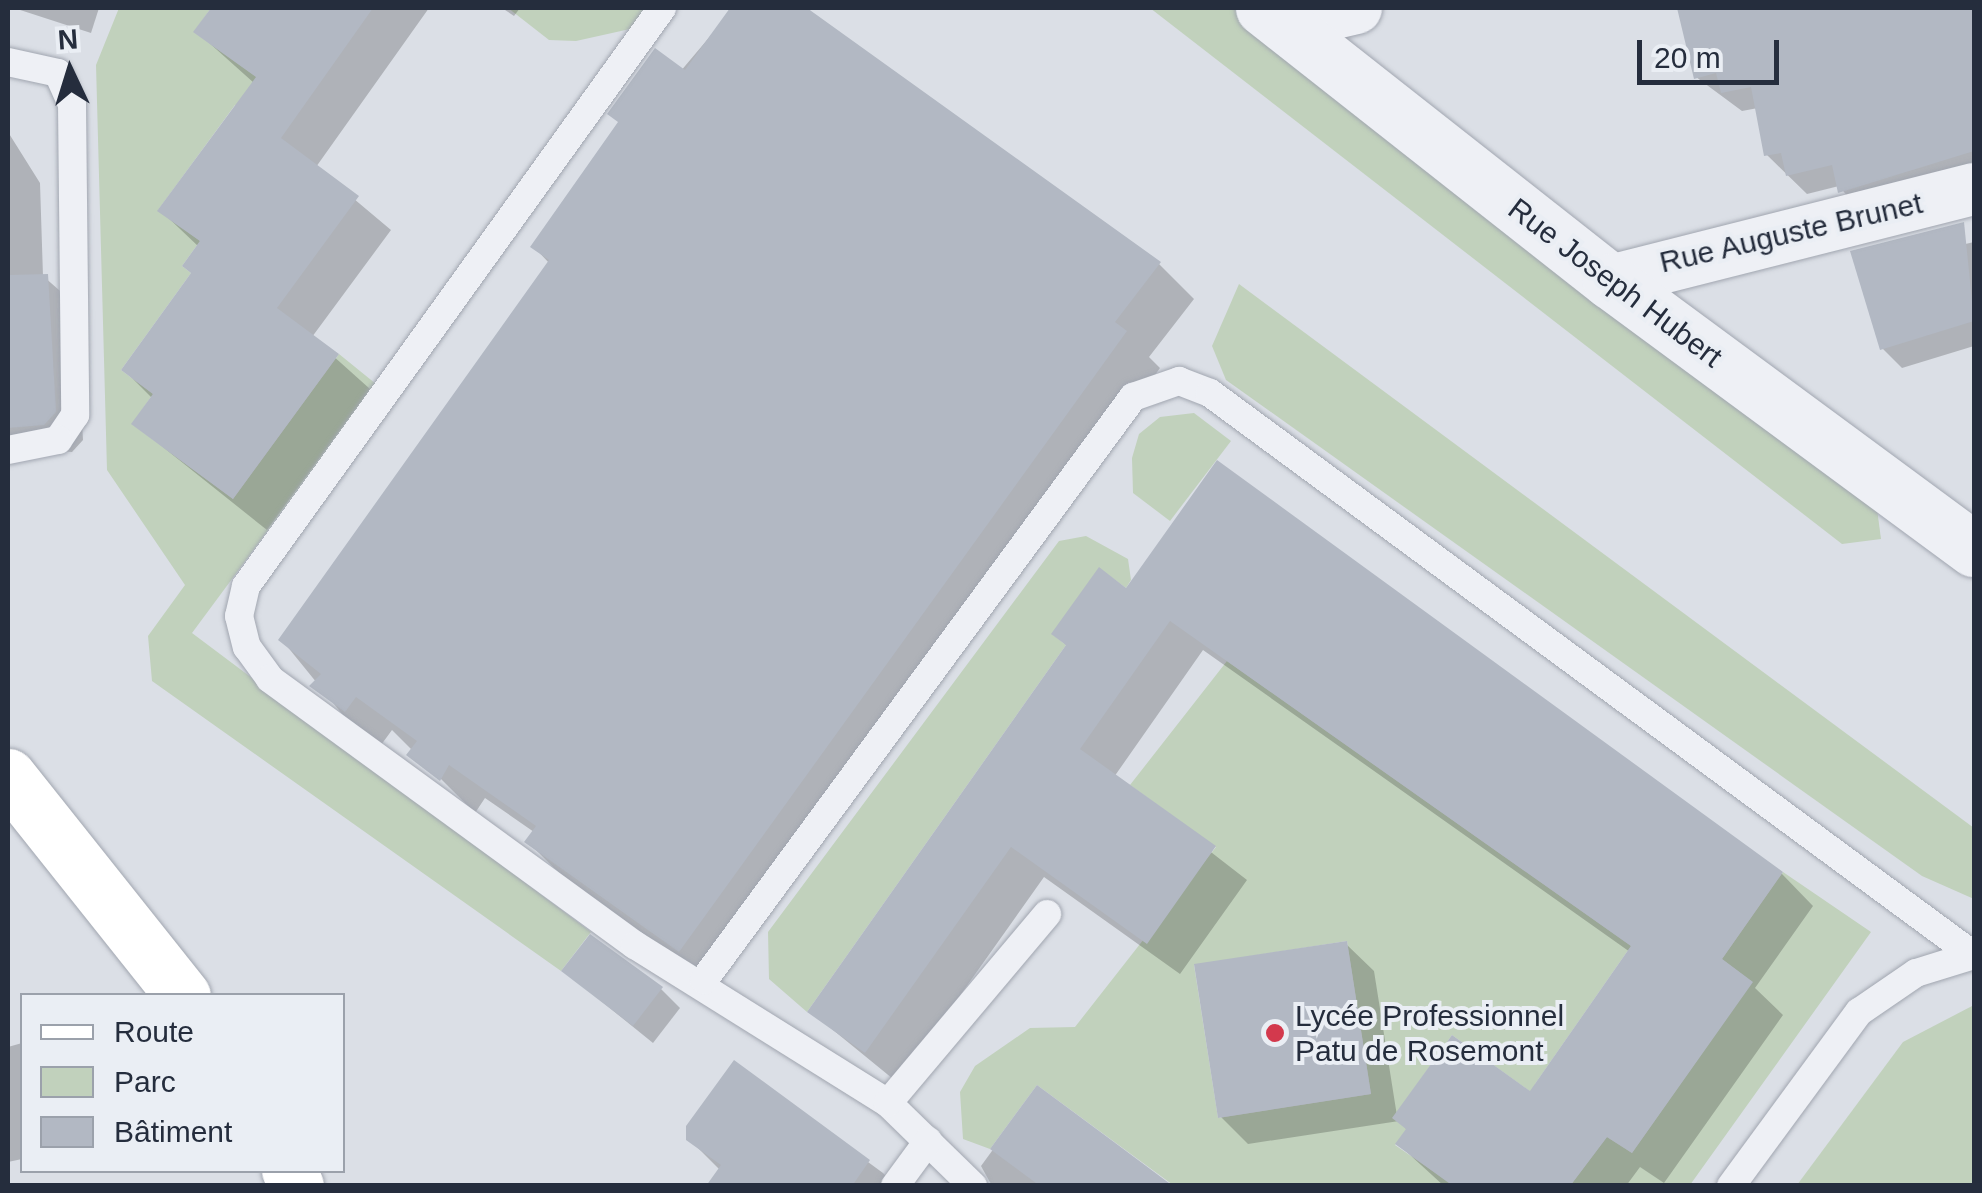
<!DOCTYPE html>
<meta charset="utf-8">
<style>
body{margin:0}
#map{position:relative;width:1982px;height:1193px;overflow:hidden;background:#dbdfe6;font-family:Arial,sans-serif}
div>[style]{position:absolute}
.green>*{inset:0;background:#c1d1bc}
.shadow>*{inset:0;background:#0003}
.building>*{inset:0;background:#b2b8c3}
.roads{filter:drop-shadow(0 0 2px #a1a6b0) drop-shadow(0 0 2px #a1a6b0)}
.service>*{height:28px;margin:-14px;padding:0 14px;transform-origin:14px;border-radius:14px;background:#eef0f5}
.minor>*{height:52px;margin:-26px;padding:0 26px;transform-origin:26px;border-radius:26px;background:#eef0f5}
.tertiary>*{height:55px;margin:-27.5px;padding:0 27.5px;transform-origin:27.5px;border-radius:27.5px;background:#eef0f5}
.primary>*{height:55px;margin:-27.5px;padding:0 27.5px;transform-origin:27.5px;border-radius:27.5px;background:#fff}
.dots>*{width:28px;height:28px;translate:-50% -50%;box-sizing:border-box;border:5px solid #eaeef4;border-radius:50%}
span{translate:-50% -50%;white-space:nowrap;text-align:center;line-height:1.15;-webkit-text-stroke:8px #eaeef4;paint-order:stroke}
.street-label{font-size:30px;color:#252d3d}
.poi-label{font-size:30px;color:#252d3d}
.left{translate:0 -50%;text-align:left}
.frame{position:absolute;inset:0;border:10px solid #252d3d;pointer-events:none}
.legend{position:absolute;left:20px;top:993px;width:325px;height:180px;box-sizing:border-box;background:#eaeef4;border:2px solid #9ba1ab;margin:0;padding:12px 18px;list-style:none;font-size:30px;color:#252d3d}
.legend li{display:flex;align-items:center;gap:20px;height:50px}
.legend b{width:50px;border:2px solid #9ba1ab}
.north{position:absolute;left:20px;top:20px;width:100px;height:100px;-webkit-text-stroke:8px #eaeef4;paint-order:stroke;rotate:356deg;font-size:28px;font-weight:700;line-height:40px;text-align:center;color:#252d3d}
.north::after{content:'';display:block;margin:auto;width:35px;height:45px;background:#252d3d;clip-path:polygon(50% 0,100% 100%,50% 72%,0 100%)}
.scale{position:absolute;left:1637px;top:40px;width:142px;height:45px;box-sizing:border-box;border:5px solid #252d3d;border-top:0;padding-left:12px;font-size:30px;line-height:35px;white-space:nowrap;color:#252d3d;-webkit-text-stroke:8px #eaeef4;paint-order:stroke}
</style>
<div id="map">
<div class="green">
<i style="clip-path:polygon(119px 8px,211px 8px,194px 32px,301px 109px,235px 105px,158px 210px,200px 241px,182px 266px,191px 273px,121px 370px,153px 394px,132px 424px,233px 499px,339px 354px,376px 384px,192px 633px,591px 932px,561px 971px,152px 681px,148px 636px,185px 585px,107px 470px,96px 65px)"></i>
<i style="clip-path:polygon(508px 8px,649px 8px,630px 29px,576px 41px,549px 40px)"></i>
<i style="clip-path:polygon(1150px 8px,1256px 8px,1877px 509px,1881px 539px,1842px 544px)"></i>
<i style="clip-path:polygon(1239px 284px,1974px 828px,1974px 899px,1922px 876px,1226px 380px,1212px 346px)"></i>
<i style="clip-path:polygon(1194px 413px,1231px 441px,1170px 521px,1133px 493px,1132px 458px,1139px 434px,1160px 417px)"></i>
<i style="clip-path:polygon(1086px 536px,1128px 559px,1131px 580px,1126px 588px,1099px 568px,1052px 634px,1066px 645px,807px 1012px,769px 979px,768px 932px,1059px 541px)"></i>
<i style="clip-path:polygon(evenodd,1227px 661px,1631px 946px,1535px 1084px,1542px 1100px,1452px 1035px,1393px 1118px,1407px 1129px,1395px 1145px,1453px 1185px,1173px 1185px,1037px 1085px,990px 1149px,963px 1139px,960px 1092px,975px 1066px,1030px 1028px,1075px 1027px,1216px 847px,1130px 785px,1227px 661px,1347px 941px,1371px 1094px,1218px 1118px,1194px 965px,1347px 941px)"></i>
<i style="clip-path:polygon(1783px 872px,1871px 932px,1690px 1185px,1570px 1186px,1607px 1137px,1632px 1153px,1752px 982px,1722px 959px)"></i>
<i style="clip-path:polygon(1974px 1005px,1974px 1185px,1797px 1185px,1903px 1042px)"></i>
</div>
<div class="shadow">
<i style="clip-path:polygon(14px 8px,99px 8px,91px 33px)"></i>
<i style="clip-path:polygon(214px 8px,429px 8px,316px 167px,391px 230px,312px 337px,370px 389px,267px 530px,134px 424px,153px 399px,124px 370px,193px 274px,199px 247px,160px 210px,254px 83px,197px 32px)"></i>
<i style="clip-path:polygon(502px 8px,520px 8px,514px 16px)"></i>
<i style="clip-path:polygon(734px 8px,803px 8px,1159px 264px,1194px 299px,1149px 357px,1160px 368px,714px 984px,562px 876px,527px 841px,534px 832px,485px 798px,475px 813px,392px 730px,381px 745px,347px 720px,282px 640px,550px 264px,533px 246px)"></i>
<i style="clip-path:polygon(1680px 8px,1974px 8px,1974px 181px,1859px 210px,1839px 186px,1807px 194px,1767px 155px,1758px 108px,1742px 111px,1696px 77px)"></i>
<i style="clip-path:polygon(8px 132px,40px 183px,43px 276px,75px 304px,83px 440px,72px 452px,8px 447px)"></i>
<i style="clip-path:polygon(1974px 242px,1974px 346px,1902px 368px,1882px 348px,1923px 254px)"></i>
<i style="clip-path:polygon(1127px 592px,1782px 874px,1813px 906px,1755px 988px,1783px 1015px,1664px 1183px,1640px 1167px,1626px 1186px,1444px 1186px,1398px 1144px,1408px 1131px,1399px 1121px,1248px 1144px,1221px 1117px,1346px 944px,1374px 971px,1397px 1116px,1530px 1095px,1630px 952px,1203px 650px,1114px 777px,1247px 880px,1180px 974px,1044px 877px,898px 1083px,811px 1012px,1068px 647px,1055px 634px)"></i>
<i style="clip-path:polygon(564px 971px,661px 989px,680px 1008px,653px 1043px)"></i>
<i style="clip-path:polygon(22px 1043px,22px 1159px,8px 1162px,8px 1047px)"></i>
<i style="clip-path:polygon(734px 1064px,883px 1173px,895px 1186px,709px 1186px,720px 1170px,689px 1139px)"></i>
<i style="clip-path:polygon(1037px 1089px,1170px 1186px,992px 1186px,981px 1166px)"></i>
</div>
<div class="building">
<i style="clip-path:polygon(211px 8px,373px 8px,281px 138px,359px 196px,277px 308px,339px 354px,233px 499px,131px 424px,153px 394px,121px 370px,191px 273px,182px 266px,200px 241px,157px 211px,256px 77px,193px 32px)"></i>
<i style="clip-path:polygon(730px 8px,807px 8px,1161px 262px,1115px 322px,1127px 331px,679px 952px,524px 842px,536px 826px,449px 765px,440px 781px,406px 755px,417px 741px,356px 697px,345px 712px,309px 686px,321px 674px,278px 640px,549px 260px,530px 247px,618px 122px,607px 114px,655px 48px,685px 70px)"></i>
<i style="clip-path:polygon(1677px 8px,1974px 8px,1974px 151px,1838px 193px,1832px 165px,1786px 176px,1781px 153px,1764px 156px,1751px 87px,1721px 93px,1716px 73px,1694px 79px)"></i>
<i style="clip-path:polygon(1964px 222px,1974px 321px,1880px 350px,1850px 251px)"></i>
<i style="clip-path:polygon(48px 274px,56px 412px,44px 425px,8px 428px,8px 275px)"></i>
<i style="clip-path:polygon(1217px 460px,1783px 872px,1722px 959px,1753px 982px,1632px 1153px,1607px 1137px,1570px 1186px,1453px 1186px,1395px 1144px,1406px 1129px,1392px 1118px,1452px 1035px,1530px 1091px,1631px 946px,1170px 621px,1080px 749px,1216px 846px,1147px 944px,1011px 847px,865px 1053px,807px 1012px,1066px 645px,1051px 634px,1099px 567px,1126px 588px)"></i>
<i style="clip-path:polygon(590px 934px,663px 987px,633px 1026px,561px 971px)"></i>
<i style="clip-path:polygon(1347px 941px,1371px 1094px,1218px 1118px,1194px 964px)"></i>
<i style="clip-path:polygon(734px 1060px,870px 1160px,852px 1186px,706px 1186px,721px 1165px,686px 1140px,686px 1126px)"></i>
<i style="clip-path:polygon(1037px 1085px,1114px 1142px,1173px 1186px,1040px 1186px,990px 1149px)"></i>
</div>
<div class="roads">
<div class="service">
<i style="left:662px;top:8px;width:712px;rotate:125.74deg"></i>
<i style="left:246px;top:586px;width:31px;rotate:103deg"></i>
<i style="left:239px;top:616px;width:32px;rotate:76deg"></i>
<i style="left:247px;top:647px;width:39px;rotate:54deg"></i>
<i style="left:270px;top:679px;width:452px;rotate:36.1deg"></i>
<i style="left:635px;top:945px;width:298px;rotate:32deg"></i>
<i style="left:888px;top:1103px;width:119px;rotate:44.3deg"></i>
<i style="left:8px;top:62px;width:51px;rotate:12.4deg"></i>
<i style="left:58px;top:73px;width:34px;rotate:66deg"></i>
<i style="left:72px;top:104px;width:311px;rotate:89.4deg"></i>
<i style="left:75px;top:415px;width:30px;rotate:124deg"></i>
<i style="left:58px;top:440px;width:51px;rotate:168.7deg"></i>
<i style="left:704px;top:980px;width:724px;rotate:-53.65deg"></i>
<i style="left:1133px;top:397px;width:49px;rotate:-19.2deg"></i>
<i style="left:1179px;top:381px;width:33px;rotate:21deg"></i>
<i style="left:1210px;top:393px;width:948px;rotate:36.37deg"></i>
<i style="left:888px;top:1103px;width:247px;rotate:-49.9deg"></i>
<i style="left:895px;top:1186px;width:56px;rotate:-53.7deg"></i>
<i style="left:1731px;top:1186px;width:216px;rotate:-53.7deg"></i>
<i style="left:1859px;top:1012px;width:69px;rotate:-34.4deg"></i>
<i style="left:1916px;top:973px;width:61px;rotate:-17.2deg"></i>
</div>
<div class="minor">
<i style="left:1283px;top:25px;width:75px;rotate:-13.1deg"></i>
<i style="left:1610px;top:281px;width:375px;rotate:-14.2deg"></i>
</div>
<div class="tertiary">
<i style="left:1263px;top:8px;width:442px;rotate:38.2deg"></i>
<i style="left:1610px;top:281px;width:452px;rotate:36.4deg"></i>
</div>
<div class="primary">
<i style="left:8px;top:776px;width:281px;rotate:51.5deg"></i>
<i style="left:289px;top:1170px;width:17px;rotate:66deg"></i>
</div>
</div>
<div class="dots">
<i style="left:1275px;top:1033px;background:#d3394d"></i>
</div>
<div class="street-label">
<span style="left:1791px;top:233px;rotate:-13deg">Rue Auguste Brunet</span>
<span style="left:1615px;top:283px;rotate:37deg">Rue Joseph Hubert</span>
</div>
<div class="poi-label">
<span class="left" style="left:1295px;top:1033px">Lycée Professionnel<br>Patu de Rosemont</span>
</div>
<div class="frame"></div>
<ul class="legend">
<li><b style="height:12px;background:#fff"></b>Route</li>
<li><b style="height:28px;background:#c1d1bc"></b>Parc</li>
<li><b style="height:28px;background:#b2b8c3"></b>Bâtiment</li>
</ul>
<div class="north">N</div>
<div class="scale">20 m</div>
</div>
